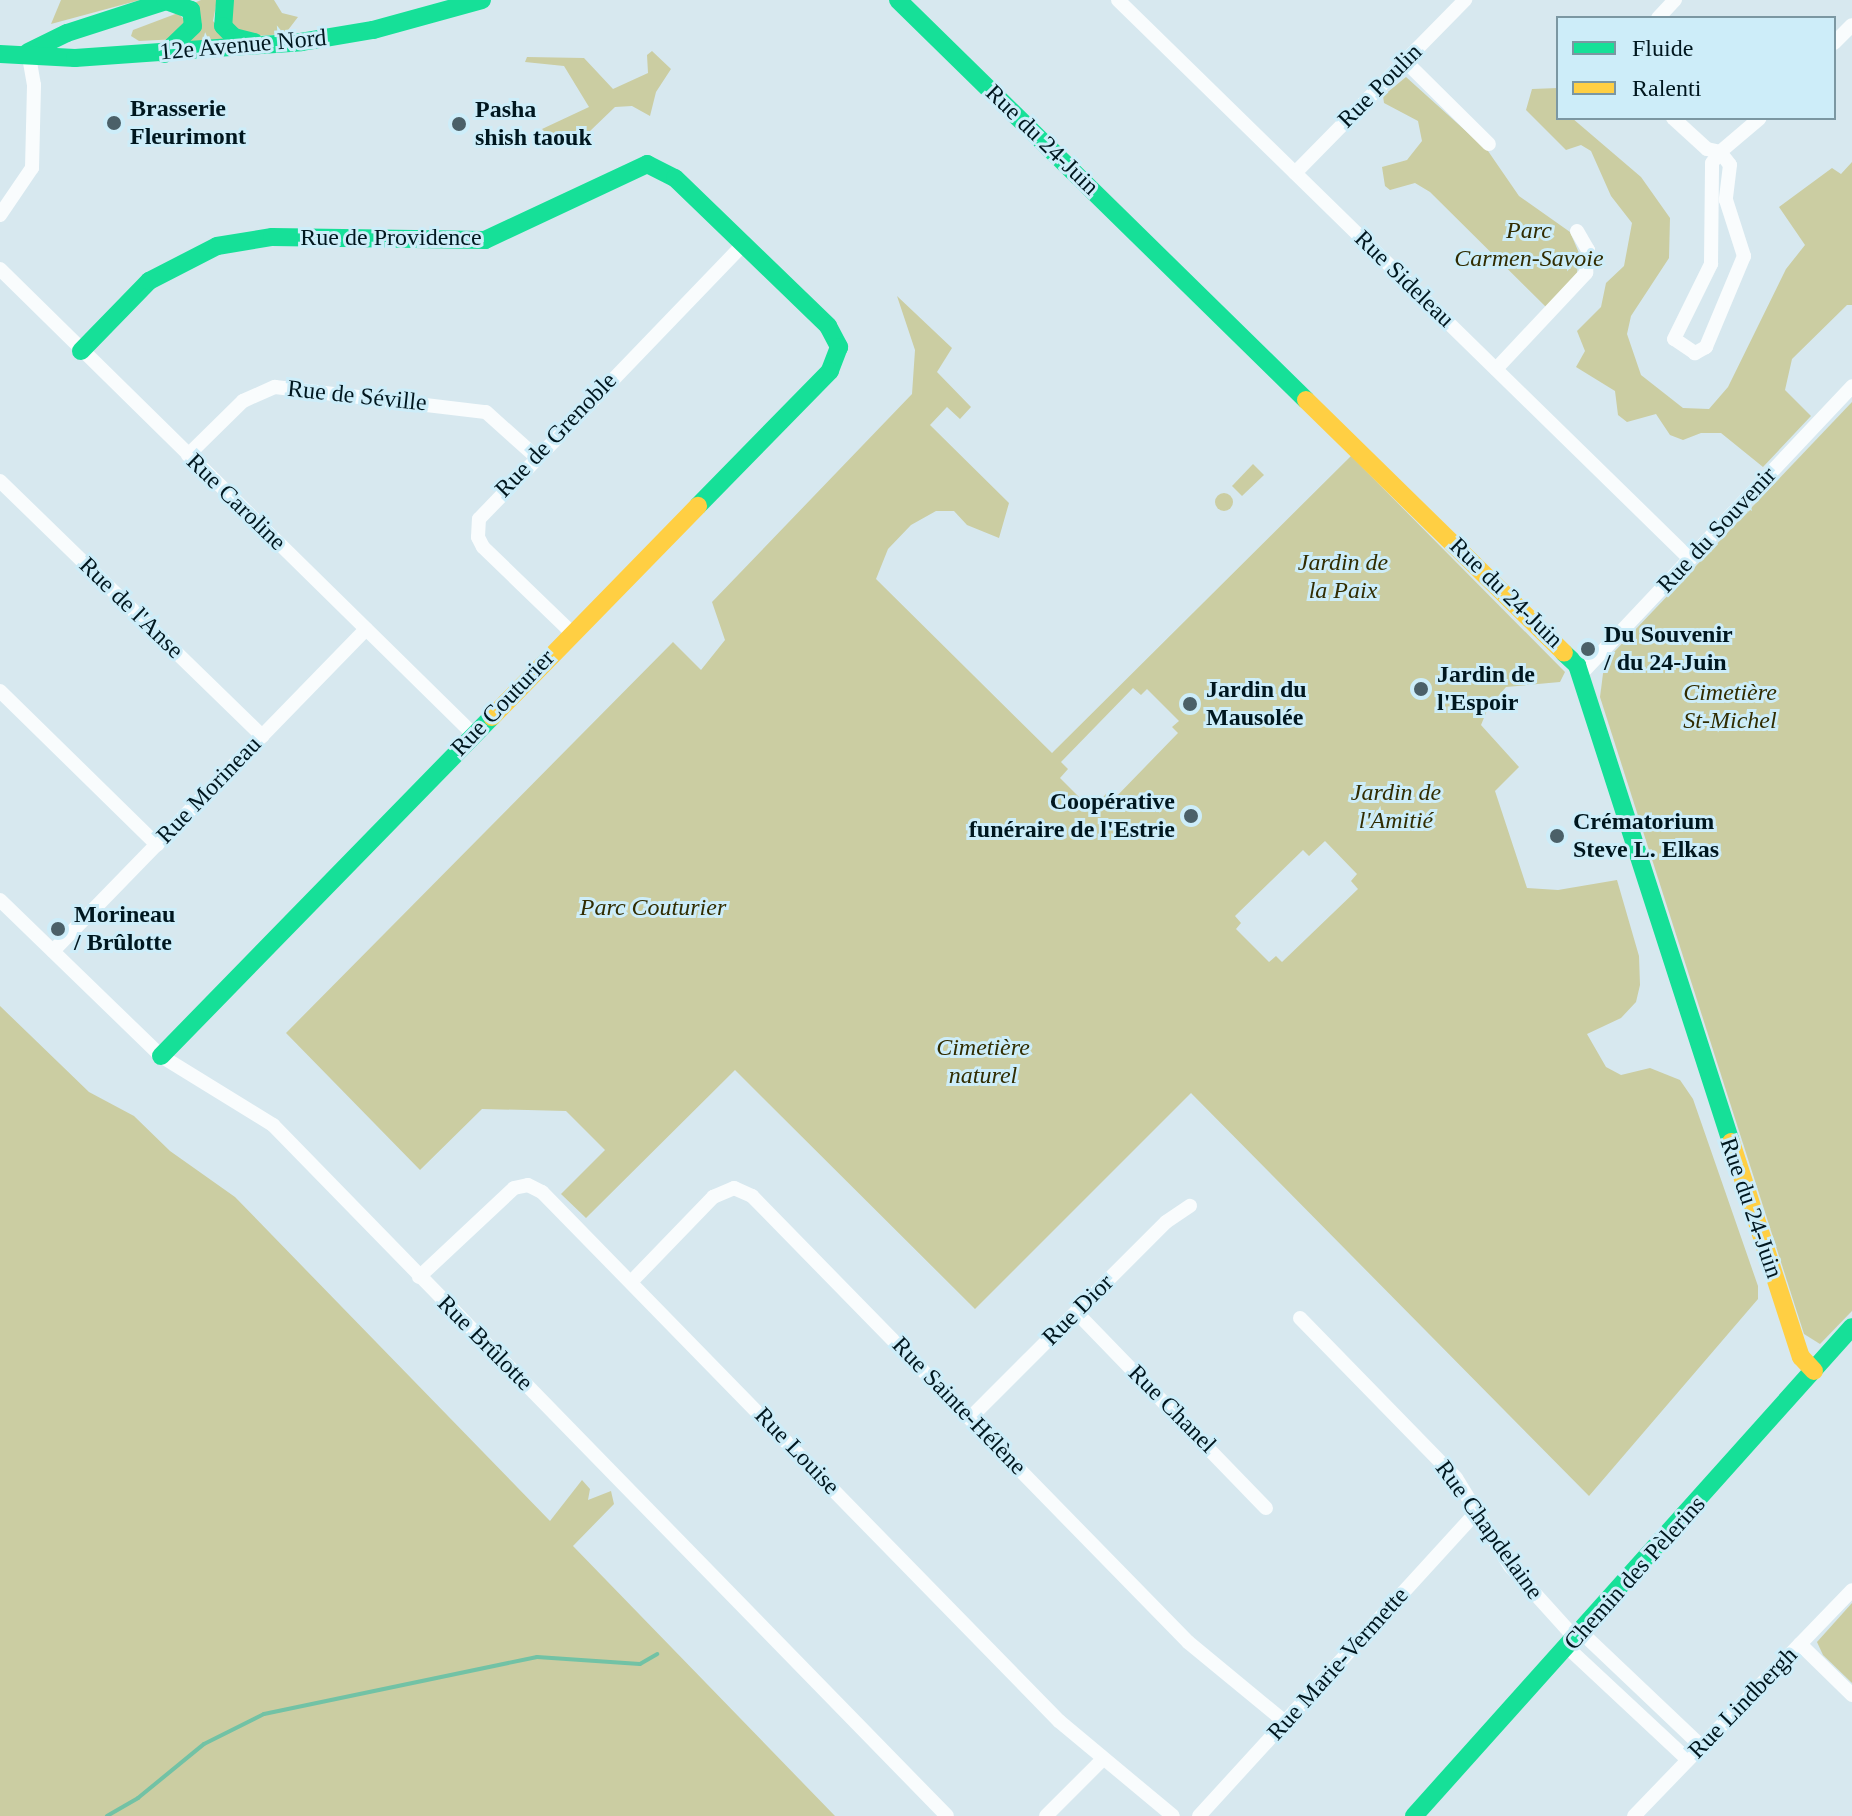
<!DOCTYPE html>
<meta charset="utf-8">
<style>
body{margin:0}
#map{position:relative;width:1852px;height:1816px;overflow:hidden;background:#d7e8ef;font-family:"Times New Roman",serif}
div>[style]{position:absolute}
.green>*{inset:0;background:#cbcda2}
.round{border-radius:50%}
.stream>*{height:4px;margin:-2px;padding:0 2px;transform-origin:2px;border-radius:2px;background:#72c2a5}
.street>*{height:14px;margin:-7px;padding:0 7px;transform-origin:7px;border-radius:7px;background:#f9fcfd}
.fast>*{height:18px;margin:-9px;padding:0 9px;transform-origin:9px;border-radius:9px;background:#16e098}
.slow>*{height:18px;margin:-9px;padding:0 9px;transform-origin:9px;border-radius:9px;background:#ffcf43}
.dots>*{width:22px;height:22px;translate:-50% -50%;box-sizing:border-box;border:4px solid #cdedf9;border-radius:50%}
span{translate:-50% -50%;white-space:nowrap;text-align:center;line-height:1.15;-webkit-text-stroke:6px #cdedf9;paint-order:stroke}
.street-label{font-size:24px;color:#00171f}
.poi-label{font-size:24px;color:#00171f;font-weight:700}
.left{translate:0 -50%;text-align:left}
.right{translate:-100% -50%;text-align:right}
.park-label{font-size:24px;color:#312c01;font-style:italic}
.legend{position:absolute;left:1556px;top:16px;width:280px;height:104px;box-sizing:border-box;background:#cdedf9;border:2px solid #7b97a2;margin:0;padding:10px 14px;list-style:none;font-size:24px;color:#00171f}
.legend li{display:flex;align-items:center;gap:16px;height:40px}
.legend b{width:40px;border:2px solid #7b97a2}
</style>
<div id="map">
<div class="green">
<i style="clip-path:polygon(61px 0,140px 0,51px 24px)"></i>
<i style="clip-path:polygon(201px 0,217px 0,213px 21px,230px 40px,188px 43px,194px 3px)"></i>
<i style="clip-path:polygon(234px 0,274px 0,282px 13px,298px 17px,285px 34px,255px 36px,235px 31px,227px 8px)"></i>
<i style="clip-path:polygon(178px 13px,188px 24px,178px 39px,139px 41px,131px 36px,133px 30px)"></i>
<i style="clip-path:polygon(652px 51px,671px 69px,656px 92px,650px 116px,632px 106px,615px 107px,589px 132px,568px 139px,551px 138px,542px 129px,589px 107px,564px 66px,525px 62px,527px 57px,584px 58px,613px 89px,648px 73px,647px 55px)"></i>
<i style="clip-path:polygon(1406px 77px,1488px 151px,1519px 196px,1570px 232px,1579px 253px,1577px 273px,1546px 307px,1430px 192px,1415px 183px,1390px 190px,1385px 186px,1382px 167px,1407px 160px,1422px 141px,1418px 121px,1384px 103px,1383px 96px)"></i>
<i style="clip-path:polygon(1558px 88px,1558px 118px,1572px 118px,1641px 177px,1670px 218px,1669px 258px,1631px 316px,1627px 334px,1641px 375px,1683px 408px,1709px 409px,1728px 387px,1786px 269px,1805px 245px,1779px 207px,1832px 168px,1841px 174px,1852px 162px,1852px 305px,1847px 305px,1792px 359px,1785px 390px,1811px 416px,1763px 467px,1721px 433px,1701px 433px,1683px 440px,1670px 435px,1656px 414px,1627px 422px,1618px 415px,1615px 391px,1576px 367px,1585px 351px,1577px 331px,1601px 307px,1606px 283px,1624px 266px,1632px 223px,1611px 196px,1591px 151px,1581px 145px,1566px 150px,1526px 110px,1532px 89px)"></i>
<i style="clip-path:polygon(evenodd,897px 296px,952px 348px,937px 372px,971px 407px,960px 419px,947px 407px,930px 425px,1009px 503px,999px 538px,967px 525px,954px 511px,936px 511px,911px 525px,888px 549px,876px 579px,1052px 753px,1351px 456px,1565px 672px,1560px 682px,1506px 687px,1488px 708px,1481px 725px,1519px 767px,1495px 791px,1527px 888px,1558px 890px,1617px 880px,1639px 956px,1640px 985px,1636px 1002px,1621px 1018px,1587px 1034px,1606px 1067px,1621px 1075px,1650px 1068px,1680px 1080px,1693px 1099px,1758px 1286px,1758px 1299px,1589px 1496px,1191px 1093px,975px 1309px,735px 1070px,586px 1218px,561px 1194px,605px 1150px,566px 1111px,482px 1109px,420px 1170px,286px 1033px,673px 642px,701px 670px,725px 640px,712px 602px,912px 394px,915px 350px,897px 296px,1133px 688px,1141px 695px,1147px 689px,1179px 721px,1172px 727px,1178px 733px,1113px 800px,1106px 794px,1091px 809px,1060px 778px,1068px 769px,1061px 762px,1133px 688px,897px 296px,1325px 841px,1357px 874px,1351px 881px,1358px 889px,1282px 962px,1276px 956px,1269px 962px,1236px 929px,1241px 923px,1235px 916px,1303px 850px,1309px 856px,1325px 841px)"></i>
<i style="clip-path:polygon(1852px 402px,1852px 1311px,1820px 1344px,1804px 1334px,1600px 697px,1604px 666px,1614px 652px)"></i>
<i style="clip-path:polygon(1253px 464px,1264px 475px,1242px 496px,1232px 486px)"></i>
<i class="round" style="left:1215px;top:493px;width:18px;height:18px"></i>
<i style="clip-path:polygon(0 1006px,89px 1092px,134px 1116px,170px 1151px,235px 1197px,550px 1521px,582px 1480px,590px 1489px,588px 1500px,611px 1491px,614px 1504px,573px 1546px,835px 1816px,0 1816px)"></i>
<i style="clip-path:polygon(1852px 1603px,1852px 1683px,1823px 1655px,1817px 1642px)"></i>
</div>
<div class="stream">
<i style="left:107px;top:1816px;width:36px;rotate:-30deg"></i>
<i style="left:138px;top:1798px;width:85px;rotate:-39.3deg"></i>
<i style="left:204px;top:1744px;width:67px;rotate:-26.6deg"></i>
<i style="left:264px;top:1714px;width:279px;rotate:-11.8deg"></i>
<i style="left:537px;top:1657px;width:103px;rotate:3.9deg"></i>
<i style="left:640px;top:1664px;width:20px;rotate:-30deg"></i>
</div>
<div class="street">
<i style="left:1118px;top:0;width:800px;rotate:44.34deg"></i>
<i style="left:1658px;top:18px;width:25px;rotate:-47deg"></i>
<i style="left:1834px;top:43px;width:25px;rotate:-45deg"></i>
<i style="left:1405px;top:61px;width:118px;rotate:44.7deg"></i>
<i style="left:1673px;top:118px;width:46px;rotate:42.4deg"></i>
<i style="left:1707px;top:149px;width:13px;rotate:13deg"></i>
<i style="left:1720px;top:152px;width:16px;rotate:52deg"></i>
<i style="left:1730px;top:165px;width:35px;rotate:97deg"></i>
<i style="left:1726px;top:200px;width:59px;rotate:72.2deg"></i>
<i style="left:1744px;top:256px;width:99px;rotate:112.7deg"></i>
<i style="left:1706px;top:347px;width:13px;rotate:151deg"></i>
<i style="left:1695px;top:353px;width:25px;rotate:-146deg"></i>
<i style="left:1674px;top:339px;width:84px;rotate:-63.7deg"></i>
<i style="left:1711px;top:264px;width:101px;rotate:-89.4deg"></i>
<i style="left:1712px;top:163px;width:14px;rotate:-54deg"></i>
<i style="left:1720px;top:152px;width:52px;rotate:-40.4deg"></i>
<i style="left:1295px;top:173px;width:243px;rotate:-45.5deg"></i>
<i style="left:0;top:215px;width:57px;rotate:-55.8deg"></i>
<i style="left:32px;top:168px;width:83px;rotate:-88.6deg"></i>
<i style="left:34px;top:85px;width:34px;rotate:-100deg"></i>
<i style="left:0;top:269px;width:663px;rotate:44.51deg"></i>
<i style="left:1496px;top:369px;width:132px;rotate:-46.8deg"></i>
<i style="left:1586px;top:273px;width:23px;rotate:-85deg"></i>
<i style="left:1588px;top:250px;width:22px;rotate:-120deg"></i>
<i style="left:188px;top:455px;width:77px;rotate:-44.5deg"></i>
<i style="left:243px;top:401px;width:35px;rotate:-24deg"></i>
<i style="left:275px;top:387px;width:212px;rotate:6.8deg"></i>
<i style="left:486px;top:412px;width:66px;rotate:41.9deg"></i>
<i style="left:0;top:481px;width:366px;rotate:44.2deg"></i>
<i style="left:571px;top:632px;width:122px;rotate:-136deg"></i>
<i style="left:483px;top:547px;width:11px;rotate:-117deg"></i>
<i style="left:478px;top:537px;width:18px;rotate:-87deg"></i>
<i style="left:479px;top:519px;width:380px;rotate:-46.1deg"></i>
<i style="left:1582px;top:673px;width:394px;rotate:-46.7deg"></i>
<i style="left:0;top:691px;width:220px;rotate:44.4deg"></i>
<i style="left:0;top:900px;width:224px;rotate:44.1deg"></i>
<i style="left:161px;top:1056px;width:132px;rotate:31.6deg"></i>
<i style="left:273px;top:1125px;width:965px;rotate:45.71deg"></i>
<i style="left:53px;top:951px;width:449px;rotate:-45.8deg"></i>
<i style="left:419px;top:1277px;width:130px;rotate:-43.1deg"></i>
<i style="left:514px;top:1188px;width:14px;rotate:-12deg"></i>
<i style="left:528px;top:1185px;width:16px;rotate:27deg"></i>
<i style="left:542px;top:1192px;width:740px;rotate:45.66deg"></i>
<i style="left:1059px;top:1721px;width:148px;rotate:39.8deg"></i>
<i style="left:632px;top:1281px;width:117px;rotate:-46deg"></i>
<i style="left:713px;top:1197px;width:23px;rotate:-23deg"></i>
<i style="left:734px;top:1188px;width:20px;rotate:24deg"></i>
<i style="left:752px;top:1196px;width:624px;rotate:45.65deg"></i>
<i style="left:1188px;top:1642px;width:126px;rotate:39.5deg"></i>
<i style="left:1076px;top:1312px;width:273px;rotate:45.9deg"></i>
<i style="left:1300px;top:1318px;width:223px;rotate:45.7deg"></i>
<i style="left:1456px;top:1478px;width:103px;rotate:58.5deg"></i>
<i style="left:1510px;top:1566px;width:98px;rotate:47.9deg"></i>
<i style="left:970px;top:1418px;width:277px;rotate:-45deg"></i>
<i style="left:1166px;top:1222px;width:29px;rotate:-34deg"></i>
<i style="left:1582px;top:1633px;width:164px;rotate:43.5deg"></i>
<i style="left:1800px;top:1644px;width:73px;rotate:44.4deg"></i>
<i style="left:1568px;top:1648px;width:164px;rotate:43deg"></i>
<i style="left:1046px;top:1816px;width:79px;rotate:-45deg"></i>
<i style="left:1199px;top:1816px;width:412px;rotate:-47.6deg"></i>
<i style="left:1634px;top:1816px;width:314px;rotate:-46deg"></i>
</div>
<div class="fast">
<i style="left:225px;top:0;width:26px;rotate:94deg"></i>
<i style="left:223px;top:26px;width:16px;rotate:45deg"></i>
<i style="left:234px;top:37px;width:21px;rotate:14deg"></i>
<i style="left:898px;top:0;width:571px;rotate:44.43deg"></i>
<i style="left:28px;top:52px;width:43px;rotate:-26deg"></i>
<i style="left:67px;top:33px;width:107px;rotate:-17.9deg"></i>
<i style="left:0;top:54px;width:75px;rotate:3.1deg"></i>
<i style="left:75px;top:58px;width:227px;rotate:-4deg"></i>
<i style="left:301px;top:42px;width:73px;rotate:-9.5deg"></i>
<i style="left:373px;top:30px;width:113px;rotate:-15.4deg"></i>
<i style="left:164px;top:54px;width:40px;rotate:-44deg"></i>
<i style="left:193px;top:26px;width:16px;rotate:-97deg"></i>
<i style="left:191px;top:10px;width:27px;rotate:-160deg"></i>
<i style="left:81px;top:351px;width:98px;rotate:-45.8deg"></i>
<i style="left:149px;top:281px;width:76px;rotate:-27.2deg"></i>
<i style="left:217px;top:246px;width:56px;rotate:-9.3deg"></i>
<i style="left:272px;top:237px;width:213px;rotate:0.8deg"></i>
<i style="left:485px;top:240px;width:179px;rotate:-25.1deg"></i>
<i style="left:647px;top:164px;width:31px;rotate:27deg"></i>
<i style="left:675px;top:178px;width:213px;rotate:44deg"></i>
<i style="left:828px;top:326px;width:24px;rotate:62deg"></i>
<i style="left:839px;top:347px;width:26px;rotate:111deg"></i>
<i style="left:830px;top:371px;width:189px;rotate:134.4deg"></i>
<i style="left:1564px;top:653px;width:18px;rotate:43deg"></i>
<i style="left:1577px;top:665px;width:501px;rotate:72.11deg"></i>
<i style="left:161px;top:1056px;width:474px;rotate:-45.7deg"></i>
<i style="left:1414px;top:1816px;width:656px;rotate:-48.15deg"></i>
</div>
<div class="slow">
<i style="left:1306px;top:400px;width:361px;rotate:44.4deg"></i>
<i style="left:492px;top:717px;width:295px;rotate:-45.7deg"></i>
<i style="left:1731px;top:1142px;width:226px;rotate:72deg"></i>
<i style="left:1801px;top:1357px;width:19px;rotate:47deg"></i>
</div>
<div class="dots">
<i style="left:114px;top:123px;background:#4b6068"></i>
<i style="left:459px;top:124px;background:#4b6068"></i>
<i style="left:1588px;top:649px;background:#4b6068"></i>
<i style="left:1421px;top:689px;background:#4b6068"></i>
<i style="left:1190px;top:704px;background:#4b6068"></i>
<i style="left:1191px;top:816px;background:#4b6068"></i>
<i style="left:1557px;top:836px;background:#4b6068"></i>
<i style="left:58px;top:929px;background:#4b6068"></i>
</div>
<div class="street-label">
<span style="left:243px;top:45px;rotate:-5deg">12e Avenue Nord</span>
<span style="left:1380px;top:86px;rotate:-45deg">Rue Poulin</span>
<span style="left:1042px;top:140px;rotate:44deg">Rue du 24-Juin</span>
<span style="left:391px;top:238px">Rue de Providence</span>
<span style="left:1404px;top:279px;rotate:44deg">Rue Sideleau</span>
<span style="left:357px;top:396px;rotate:6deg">Rue de Séville</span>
<span style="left:556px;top:435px;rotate:-46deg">Rue de Grenoble</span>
<span style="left:236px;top:502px;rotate:44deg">Rue Caroline</span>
<span style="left:1717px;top:530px;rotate:-47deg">Rue du Souvenir</span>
<span style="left:1506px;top:593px;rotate:44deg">Rue du 24-Juin</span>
<span style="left:131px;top:608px;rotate:44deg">Rue de l'Anse</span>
<span style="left:503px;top:703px;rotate:-46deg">Rue Couturier</span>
<span style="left:209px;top:790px;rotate:-46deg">Rue Morineau</span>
<span style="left:1751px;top:1208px;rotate:71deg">Rue du 24-Juin</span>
<span style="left:1078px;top:1310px;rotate:-45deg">Rue Dior</span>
<span style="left:485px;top:1343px;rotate:45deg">Rue Brûlotte</span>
<span style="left:959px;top:1406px;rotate:46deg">Rue Sainte-Hélène</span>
<span style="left:1172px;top:1409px;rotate:45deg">Rue Chanel</span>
<span style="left:797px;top:1451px;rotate:46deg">Rue Louise</span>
<span style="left:1489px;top:1530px;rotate:54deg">Rue Chapdelaine</span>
<span style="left:1635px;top:1573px;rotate:-48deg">Chemin des Pèlerins</span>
<span style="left:1338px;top:1664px;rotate:-48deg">Rue Marie-Vermette</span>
<span style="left:1743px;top:1703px;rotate:-46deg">Rue Lindbergh</span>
</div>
<div class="poi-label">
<span class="left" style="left:130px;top:123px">Brasserie<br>Fleurimont</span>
<span class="left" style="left:475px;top:124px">Pasha<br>shish taouk</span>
<span class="left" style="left:1604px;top:649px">Du Souvenir<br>/ du 24-Juin</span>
<span class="left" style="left:1437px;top:689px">Jardin de<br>l'Espoir</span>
<span class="left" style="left:1206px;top:704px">Jardin du<br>Mausolée</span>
<span class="right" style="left:1175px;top:816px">Coopérative<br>funéraire de l'Estrie</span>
<span class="left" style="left:1573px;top:836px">Crématorium<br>Steve L. Elkas</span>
<span class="left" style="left:74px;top:929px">Morineau<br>/ Brûlotte</span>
</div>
<div class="park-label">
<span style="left:1529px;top:245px">Parc<br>Carmen-Savoie</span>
<span style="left:1343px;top:577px">Jardin de<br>la Paix</span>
<span style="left:1730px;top:707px">Cimetière<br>St-Michel</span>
<span style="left:1396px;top:807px">Jardin de<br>l'Amitié</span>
<span style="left:653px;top:908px">Parc Couturier</span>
<span style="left:983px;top:1062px">Cimetière<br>naturel</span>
</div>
<ul class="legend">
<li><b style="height:10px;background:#16e098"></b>Fluide</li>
<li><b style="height:10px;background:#ffcf43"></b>Ralenti</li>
</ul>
</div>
